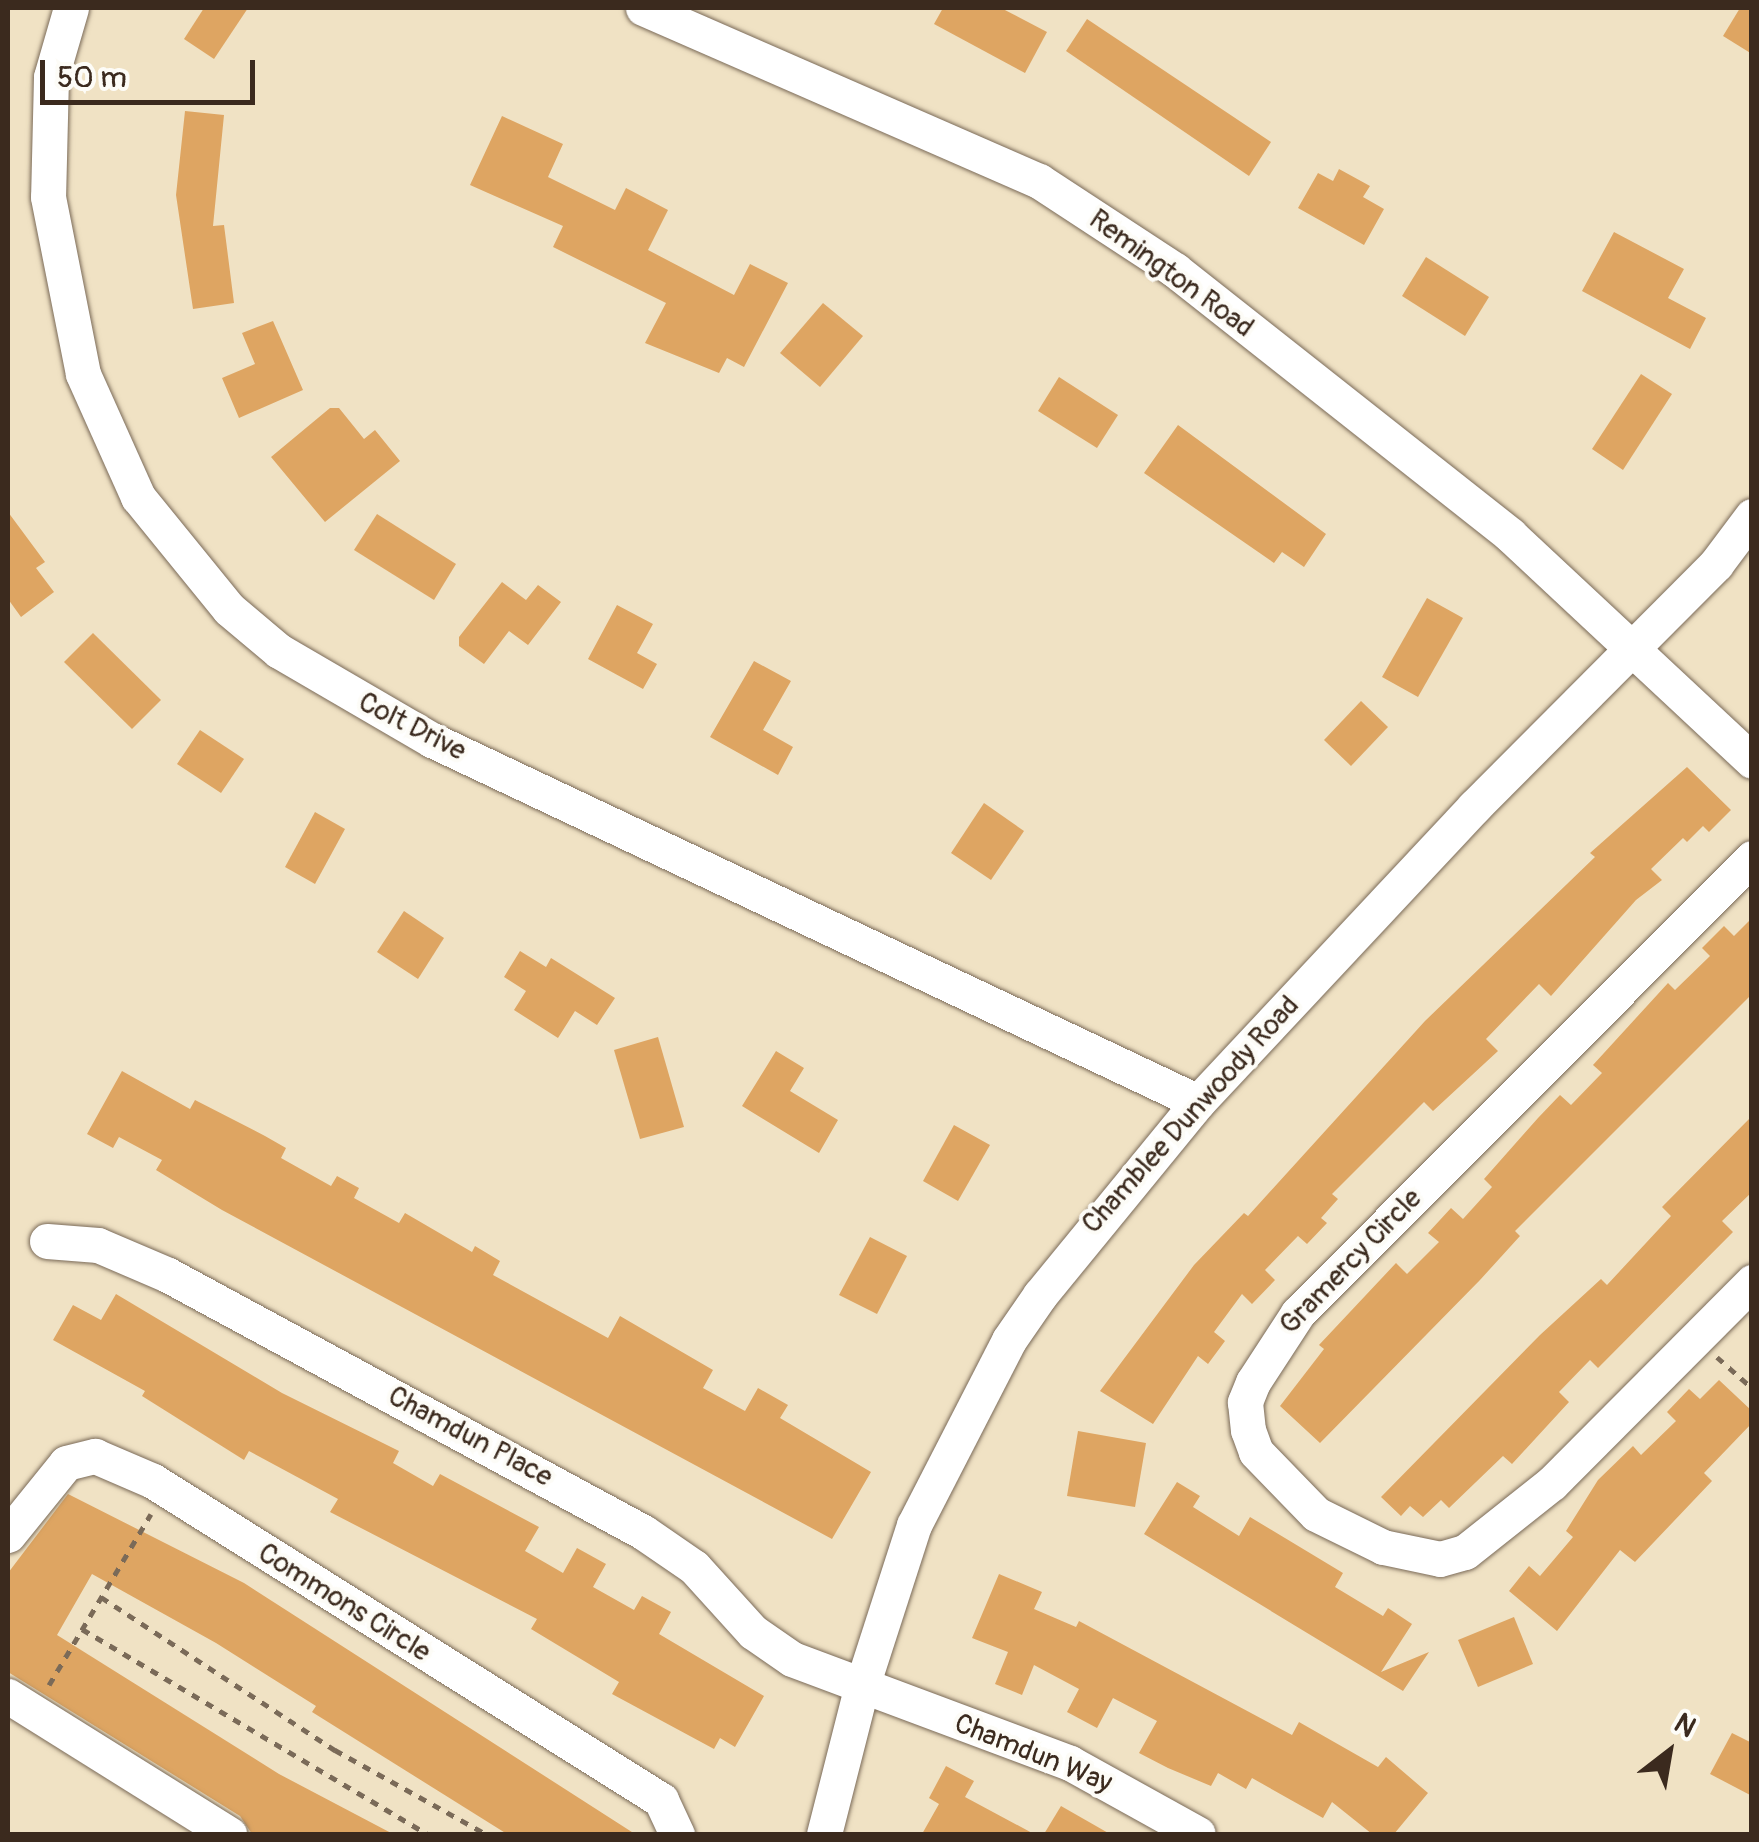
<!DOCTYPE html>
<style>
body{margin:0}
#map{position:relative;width:1759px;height:1842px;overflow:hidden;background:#f0e2c4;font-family:Pangolin,sans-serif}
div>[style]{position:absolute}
.building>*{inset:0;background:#dea562}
.path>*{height:5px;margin-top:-2.5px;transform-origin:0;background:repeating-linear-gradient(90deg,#7a6a58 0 8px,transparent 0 16px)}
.roads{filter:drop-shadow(0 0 2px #7a6a58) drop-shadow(0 0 2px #7a6a58)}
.minor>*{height:35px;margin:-17.5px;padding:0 17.5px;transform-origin:17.5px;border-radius:17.5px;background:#fff}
span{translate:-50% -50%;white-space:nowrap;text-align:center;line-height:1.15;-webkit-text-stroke:8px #fdfcf7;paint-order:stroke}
.street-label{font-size:28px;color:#3b2a1e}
.frame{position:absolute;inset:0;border:10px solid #3b2a1e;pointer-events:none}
.north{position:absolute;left:1619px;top:1702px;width:100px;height:100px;-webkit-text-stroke:8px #fdfcf7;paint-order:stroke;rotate:31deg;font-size:28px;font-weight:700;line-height:40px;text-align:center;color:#3b2a1e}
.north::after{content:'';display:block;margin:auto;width:35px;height:45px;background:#3b2a1e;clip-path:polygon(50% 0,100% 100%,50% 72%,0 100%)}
.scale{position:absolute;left:40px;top:60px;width:215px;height:45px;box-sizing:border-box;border:5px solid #3b2a1e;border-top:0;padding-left:12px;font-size:30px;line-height:35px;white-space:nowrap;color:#3b2a1e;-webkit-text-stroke:8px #fdfcf7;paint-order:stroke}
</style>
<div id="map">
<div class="building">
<i style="clip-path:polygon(204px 8px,248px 8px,214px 59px,184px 39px)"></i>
<i style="clip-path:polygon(943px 8px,1001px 8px,1047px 32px,1025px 73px,934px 24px)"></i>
<i style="clip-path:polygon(1740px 8px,1752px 8px,1752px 54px,1723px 36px)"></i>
<i style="clip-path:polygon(1087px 19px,1271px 142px,1249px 176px,1066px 51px)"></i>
<i style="clip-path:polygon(185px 111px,224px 115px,213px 226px,224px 225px,234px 303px,193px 309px,176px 195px)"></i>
<i style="clip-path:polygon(502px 116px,563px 144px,548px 177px,615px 210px,626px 188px,668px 210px,648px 250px,734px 295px,750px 264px,788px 283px,744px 367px,727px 358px,719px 373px,645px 343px,666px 303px,553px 247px,563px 226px,470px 185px)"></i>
<i style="clip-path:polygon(1339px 169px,1370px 186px,1363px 197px,1384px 209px,1364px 245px,1298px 208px,1318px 173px,1333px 181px)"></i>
<i style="clip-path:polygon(1614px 232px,1684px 269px,1668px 298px,1706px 318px,1690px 349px,1582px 291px)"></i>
<i style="clip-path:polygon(1426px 257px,1489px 297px,1465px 336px,1402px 296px)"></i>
<i style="clip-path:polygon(823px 303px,863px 336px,820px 387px,780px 353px)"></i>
<i style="clip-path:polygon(273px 321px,303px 390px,239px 418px,222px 378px,255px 364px,242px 333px)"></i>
<i style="clip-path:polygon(1641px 374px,1672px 394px,1623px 470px,1592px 449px)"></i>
<i style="clip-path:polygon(1059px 377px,1118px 415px,1097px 448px,1038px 411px)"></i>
<i style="clip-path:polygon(330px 408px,339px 408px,364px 439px,375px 430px,400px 461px,325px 522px,271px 457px)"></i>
<i style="clip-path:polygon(1178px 425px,1326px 534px,1304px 567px,1282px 552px,1274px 563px,1144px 473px)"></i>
<i style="clip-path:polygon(8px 512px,45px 562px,36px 568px,54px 592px,21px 617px,8px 599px)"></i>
<i style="clip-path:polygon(377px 514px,456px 564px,434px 600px,354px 550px)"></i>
<i style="clip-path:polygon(502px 582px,526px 600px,538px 585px,561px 602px,528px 645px,509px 631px,484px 664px,459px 646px,459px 637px)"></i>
<i style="clip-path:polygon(1427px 598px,1463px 618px,1418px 697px,1382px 677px)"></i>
<i style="clip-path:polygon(617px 605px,653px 624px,637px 653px,657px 664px,643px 689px,588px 659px)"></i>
<i style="clip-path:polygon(93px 633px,161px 700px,132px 729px,64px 662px)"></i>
<i style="clip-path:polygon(754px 661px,791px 681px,763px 730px,793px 747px,778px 775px,710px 737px)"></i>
<i style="clip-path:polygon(1361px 701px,1388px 727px,1351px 766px,1324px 740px)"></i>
<i style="clip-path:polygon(200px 730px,244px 759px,221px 793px,177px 764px)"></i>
<i style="clip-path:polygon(1687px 767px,1731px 810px,1709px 832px,1703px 826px,1687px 842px,1683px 838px,1651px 869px,1662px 880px,1636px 900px,1551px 996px,1539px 984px,1486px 1039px,1498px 1051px,1433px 1111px,1424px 1102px,1332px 1194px,1338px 1199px,1321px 1218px,1327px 1223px,1307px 1244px,1298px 1236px,1265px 1270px,1275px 1280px,1252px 1304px,1242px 1294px,1214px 1332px,1225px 1341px,1208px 1364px,1198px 1356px,1153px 1424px,1100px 1391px,1194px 1265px,1244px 1213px,1248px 1216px,1425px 1021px,1595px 857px,1590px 853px)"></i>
<i style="clip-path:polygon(984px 803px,1024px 831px,991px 880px,951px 853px)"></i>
<i style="clip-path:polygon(315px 812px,345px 829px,315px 884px,285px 867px)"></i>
<i style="clip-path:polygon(404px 911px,444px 938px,418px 979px,377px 952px)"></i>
<i style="clip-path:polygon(1752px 918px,1752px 994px,1515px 1231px,1520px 1236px,1480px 1280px,1320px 1443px,1280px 1406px,1324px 1349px,1319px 1345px,1396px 1263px,1407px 1274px,1439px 1242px,1428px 1233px,1451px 1208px,1463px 1219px,1492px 1187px,1484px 1179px,1538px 1118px,1560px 1095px,1571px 1105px,1602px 1073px,1593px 1065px,1668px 983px,1675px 990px,1710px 956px,1702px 948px,1724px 926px,1734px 936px)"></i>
<i style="clip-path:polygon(520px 951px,546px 967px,551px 958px,615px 998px,597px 1025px,575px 1011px,558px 1038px,514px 1010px,526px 991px,504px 977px)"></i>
<i style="clip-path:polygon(658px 1037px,684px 1127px,640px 1139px,614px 1050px)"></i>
<i style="clip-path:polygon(776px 1051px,804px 1068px,790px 1091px,838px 1120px,819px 1153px,742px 1106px)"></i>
<i style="clip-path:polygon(122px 1071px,190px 1109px,195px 1100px,265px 1136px,286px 1148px,281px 1158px,331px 1186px,337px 1176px,359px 1188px,354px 1198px,399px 1223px,405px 1213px,472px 1252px,475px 1246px,500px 1261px,493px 1275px,608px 1338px,620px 1316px,713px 1370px,703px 1388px,745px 1411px,758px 1388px,788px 1405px,780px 1418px,871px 1472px,832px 1539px,222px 1210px,156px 1170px,162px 1160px,119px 1137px,113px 1148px,87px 1134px)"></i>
<i style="clip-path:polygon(1752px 1116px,1752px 1192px,1722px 1221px,1733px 1232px,1598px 1368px,1590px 1360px,1559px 1392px,1569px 1402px,1512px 1464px,1503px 1456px,1449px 1508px,1441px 1500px,1423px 1517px,1410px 1506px,1401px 1516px,1381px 1497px,1540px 1335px,1601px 1279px,1607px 1285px,1671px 1216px,1662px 1207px)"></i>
<i style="clip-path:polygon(954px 1125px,990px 1145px,958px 1201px,923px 1181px)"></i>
<i style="clip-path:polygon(870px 1237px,907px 1256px,877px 1314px,839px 1295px)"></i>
<i style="clip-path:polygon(116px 1294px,282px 1393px,399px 1451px,393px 1463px,433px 1486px,440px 1474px,539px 1527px,525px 1551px,563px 1573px,577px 1548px,606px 1564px,593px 1587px,634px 1610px,642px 1596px,671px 1612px,659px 1634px,764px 1696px,735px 1747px,720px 1738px,714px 1749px,612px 1694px,619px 1682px,531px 1629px,537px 1619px,330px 1512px,338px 1499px,249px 1451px,244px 1460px,142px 1396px,145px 1391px,53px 1340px,73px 1305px,101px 1320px)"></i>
<i style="clip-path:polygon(1719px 1380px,1752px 1411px,1752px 1423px,1704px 1473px,1712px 1481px,1635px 1562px,1620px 1550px,1557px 1631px,1509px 1591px,1529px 1566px,1540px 1576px,1573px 1537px,1566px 1531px,1598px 1480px,1633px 1446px,1641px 1455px,1676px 1421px,1667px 1412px,1689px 1389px,1700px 1399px)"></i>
<i style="clip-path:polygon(1078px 1431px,1146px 1443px,1135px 1507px,1067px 1496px)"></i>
<i style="clip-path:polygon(1177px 1482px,1200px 1496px,1193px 1507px,1239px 1536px,1250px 1517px,1343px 1573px,1335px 1587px,1383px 1616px,1388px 1608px,1412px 1624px,1381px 1672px,1429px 1652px,1403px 1691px,1144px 1534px)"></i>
<i style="clip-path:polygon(68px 1494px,244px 1583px,635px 1834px,507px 1834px,312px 1712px,316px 1706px,216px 1643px,92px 1574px,57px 1635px,279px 1774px,393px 1834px,252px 1834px,240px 1816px,8px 1672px,8px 1573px)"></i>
<i style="clip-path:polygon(999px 1574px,1042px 1592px,1034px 1609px,1076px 1627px,1079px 1621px,1292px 1735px,1299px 1722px,1378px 1767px,1386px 1757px,1428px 1793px,1394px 1834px,1372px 1834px,1332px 1802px,1323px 1818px,1252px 1778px,1246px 1789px,1218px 1773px,1211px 1786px,1168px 1768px,1139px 1753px,1157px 1721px,1113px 1698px,1097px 1728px,1067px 1712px,1079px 1689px,1034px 1665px,1022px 1695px,995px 1684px,1008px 1652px,972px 1638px)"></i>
<i style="clip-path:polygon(1514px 1617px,1533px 1664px,1478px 1687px,1458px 1640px)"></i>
<i style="clip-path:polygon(1732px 1733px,1752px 1743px,1752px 1796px,1710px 1774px)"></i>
<i style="clip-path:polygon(946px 1766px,974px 1781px,965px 1797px,1034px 1834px,922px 1834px,939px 1804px,929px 1798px)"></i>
<i style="clip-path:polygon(1061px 1806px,1110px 1834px,1044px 1834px)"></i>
</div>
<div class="path">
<i style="left:1717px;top:1357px;width:47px;rotate:41.5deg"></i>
<i style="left:101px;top:1597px;width:280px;rotate:33.2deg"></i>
<i style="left:335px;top:1750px;width:173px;rotate:29.1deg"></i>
<i style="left:82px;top:1629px;width:401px;rotate:30.7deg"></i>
<i style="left:49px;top:1685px;width:199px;rotate:-59.2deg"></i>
</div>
<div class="roads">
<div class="minor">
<i style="left:71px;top:8px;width:72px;rotate:106.2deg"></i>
<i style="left:51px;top:77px;width:120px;rotate:91.4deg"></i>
<i style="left:48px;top:197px;width:180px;rotate:78.8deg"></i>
<i style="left:83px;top:374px;width:135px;rotate:65.9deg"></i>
<i style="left:138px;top:497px;width:144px;rotate:50.9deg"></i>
<i style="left:229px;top:609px;width:65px;rotate:40deg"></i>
<i style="left:279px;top:651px;width:177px;rotate:30.2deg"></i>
<i style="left:432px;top:740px;width:847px;rotate:25.29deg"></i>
<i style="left:643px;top:8px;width:432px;rotate:23.6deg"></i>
<i style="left:1039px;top:181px;width:163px;rotate:33.2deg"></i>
<i style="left:1175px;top:270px;width:427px;rotate:38.3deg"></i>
<i style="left:1510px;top:535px;width:331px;rotate:43deg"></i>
<i style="left:1752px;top:858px;width:643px;rotate:134.94deg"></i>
<i style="left:1298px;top:1313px;width:82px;rotate:123.1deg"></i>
<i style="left:1253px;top:1382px;width:22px;rotate:112deg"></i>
<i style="left:1245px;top:1402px;width:28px;rotate:84deg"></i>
<i style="left:1248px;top:1430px;width:23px;rotate:70deg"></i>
<i style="left:1256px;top:1452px;width:86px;rotate:45.9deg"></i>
<i style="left:1316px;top:1514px;width:75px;rotate:26.2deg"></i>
<i style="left:1383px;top:1547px;width:58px;rotate:11.9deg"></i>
<i style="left:1440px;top:1559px;width:26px;rotate:-16deg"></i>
<i style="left:1465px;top:1552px;width:111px;rotate:-38.4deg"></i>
<i style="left:1552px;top:1483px;width:284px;rotate:-45.1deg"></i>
<i style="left:47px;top:1241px;width:51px;rotate:4.5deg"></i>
<i style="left:98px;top:1245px;width:76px;rotate:23.2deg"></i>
<i style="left:168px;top:1275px;width:540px;rotate:28.42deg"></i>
<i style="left:643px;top:1532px;width:62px;rotate:34.5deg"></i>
<i style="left:694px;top:1567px;width:88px;rotate:47.8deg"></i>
<i style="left:753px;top:1632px;width:47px;rotate:34.7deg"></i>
<i style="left:792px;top:1659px;width:297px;rotate:20.5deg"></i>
<i style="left:1070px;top:1763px;width:146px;rotate:29deg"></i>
<i style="left:8px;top:1535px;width:92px;rotate:-51.1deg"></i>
<i style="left:66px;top:1463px;width:30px;rotate:-14deg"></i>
<i style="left:95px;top:1456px;width:63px;rotate:23.3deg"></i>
<i style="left:153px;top:1481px;width:600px;rotate:32.13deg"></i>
<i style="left:661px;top:1800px;width:38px;rotate:65deg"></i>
<i style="left:8px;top:1696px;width:261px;rotate:32deg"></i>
<i style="left:824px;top:1834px;width:150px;rotate:-75.7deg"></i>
<i style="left:861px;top:1689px;width:172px;rotate:-72.1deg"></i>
<i style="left:914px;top:1525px;width:208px;rotate:-62.8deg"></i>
<i style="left:1009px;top:1340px;width:55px;rotate:-55.4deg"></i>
<i style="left:1040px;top:1295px;width:249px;rotate:-50.7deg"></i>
<i style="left:1198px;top:1102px;width:404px;rotate:-46.9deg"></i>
<i style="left:1474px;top:807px;width:343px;rotate:-45.1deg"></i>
<i style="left:1716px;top:564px;width:60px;rotate:-53.1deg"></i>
</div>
</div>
<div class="street-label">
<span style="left:1171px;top:274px;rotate:36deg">Remington Road</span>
<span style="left:412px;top:727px;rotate:27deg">Colt Drive</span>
<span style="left:1191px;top:1115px;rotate:-48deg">Chamblee Dunwoody Road</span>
<span style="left:1351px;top:1262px;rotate:-46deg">Gramercy Circle</span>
<span style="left:470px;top:1437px;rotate:28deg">Chamdun Place</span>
<span style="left:344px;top:1603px;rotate:32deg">Commons Circle</span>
<span style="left:1033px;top:1754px;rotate:22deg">Chamdun Way</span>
</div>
<div class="frame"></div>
<div class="north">N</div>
<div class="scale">50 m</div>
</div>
